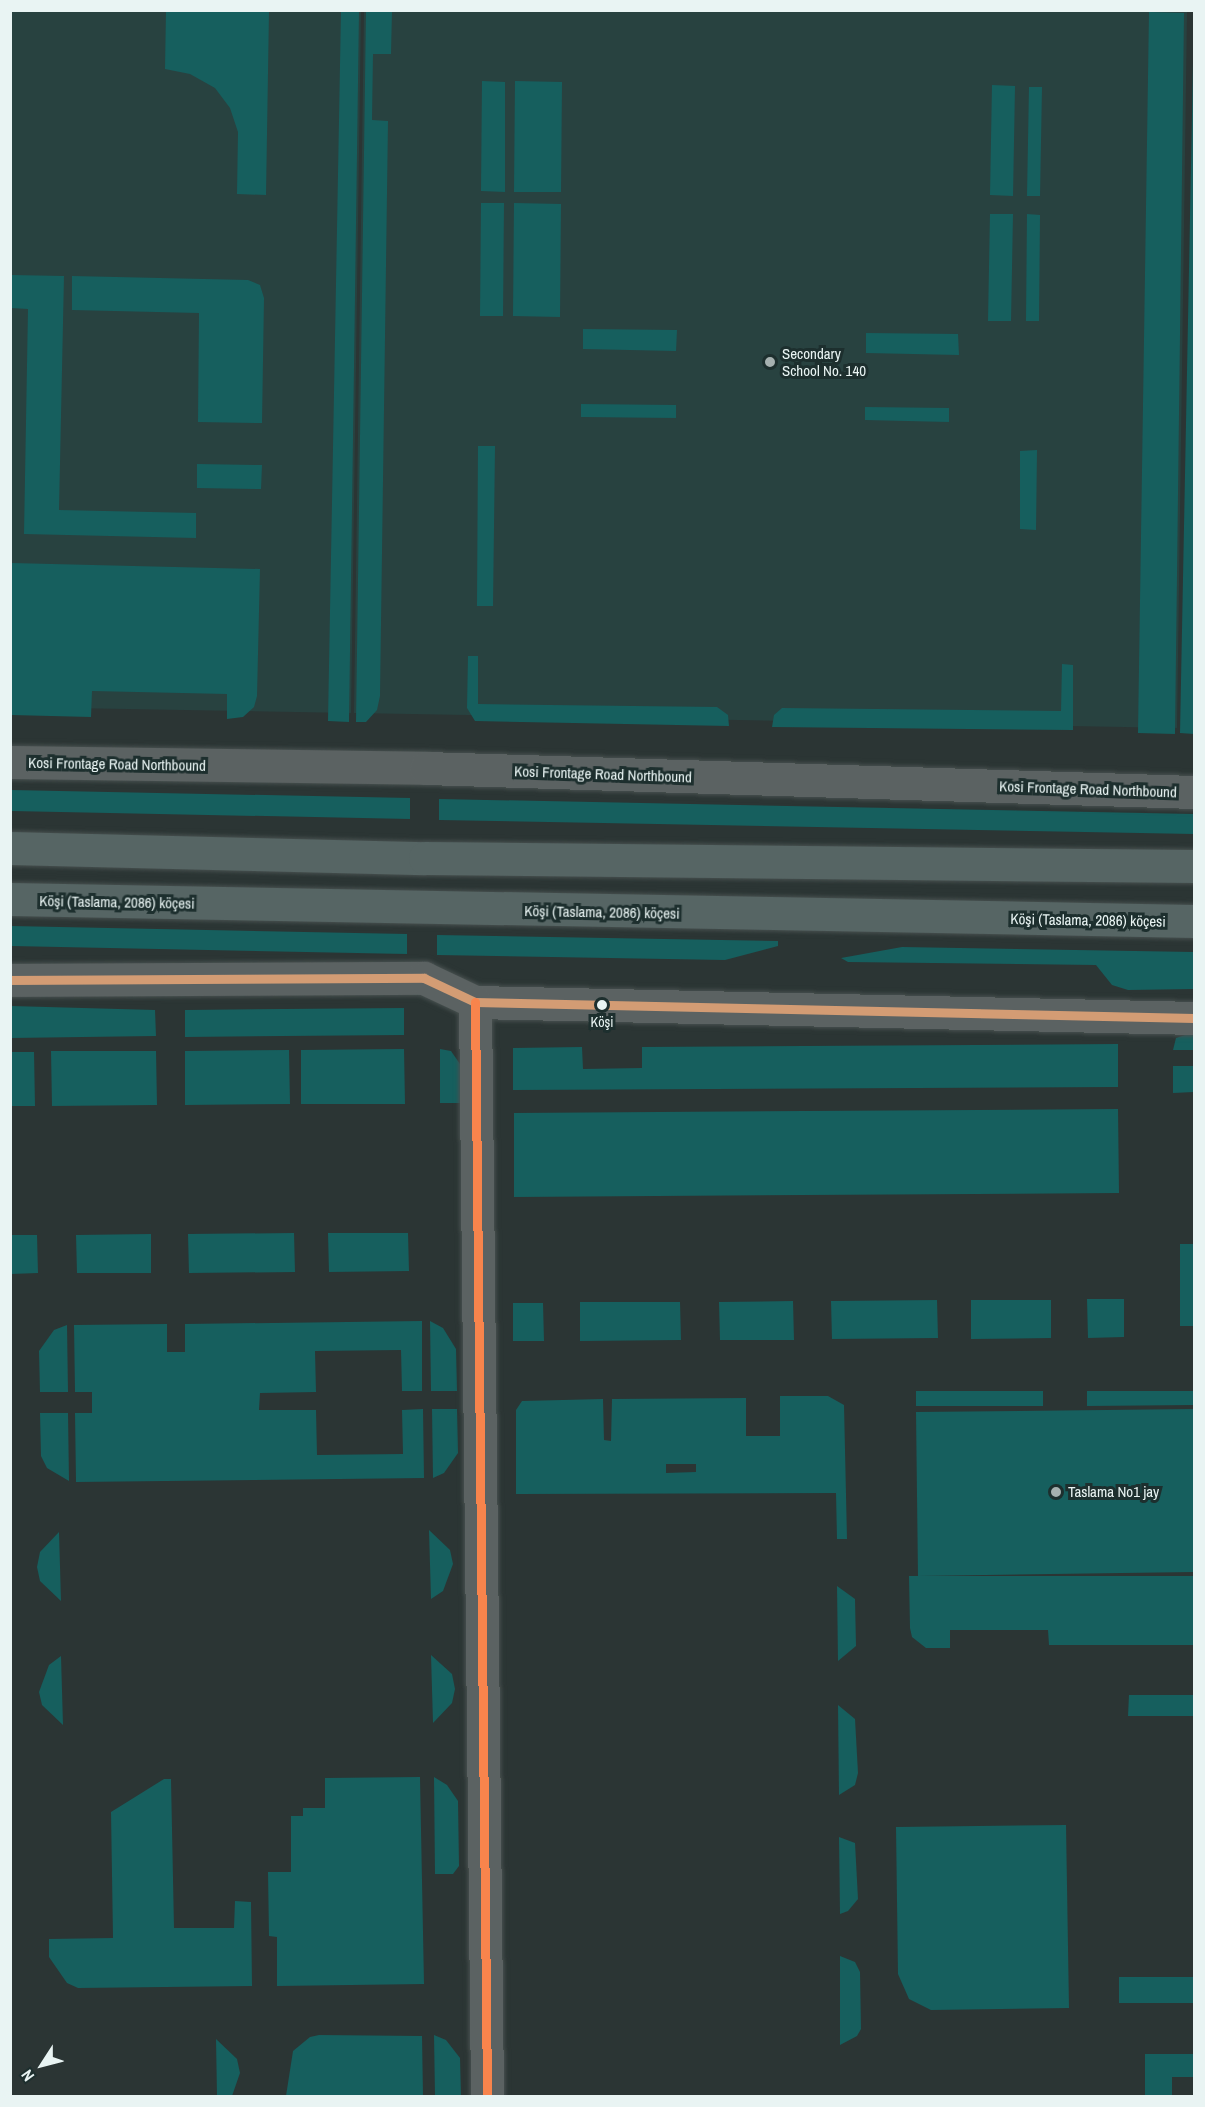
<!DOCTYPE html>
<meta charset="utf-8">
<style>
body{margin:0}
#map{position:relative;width:1205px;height:2107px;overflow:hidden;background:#2b3534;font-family:"Archivo Narrow",sans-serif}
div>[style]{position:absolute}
.built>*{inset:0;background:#284240}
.green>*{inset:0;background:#165f5e}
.roads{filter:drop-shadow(0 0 2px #47504f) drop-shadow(0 0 2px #47504f)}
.minor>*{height:33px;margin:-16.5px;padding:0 16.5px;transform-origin:16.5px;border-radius:16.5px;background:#5b6262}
.major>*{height:33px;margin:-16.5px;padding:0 16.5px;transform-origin:16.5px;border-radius:16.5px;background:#566564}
.bus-1>*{height:9px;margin:-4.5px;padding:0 4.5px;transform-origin:4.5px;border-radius:4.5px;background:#d39c74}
.bus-2>*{height:9px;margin:-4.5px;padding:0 4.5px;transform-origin:4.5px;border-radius:4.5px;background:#f8844c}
.dots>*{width:16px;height:16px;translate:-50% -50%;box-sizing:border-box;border:3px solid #1d2f2e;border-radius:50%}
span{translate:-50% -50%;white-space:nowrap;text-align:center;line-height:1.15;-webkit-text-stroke:6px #1d2f2e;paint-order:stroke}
.bus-label{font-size:14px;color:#e9f4f3}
.poi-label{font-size:15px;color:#e9f4f3}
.left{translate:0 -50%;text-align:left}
.street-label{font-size:15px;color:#e9f4f3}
.frame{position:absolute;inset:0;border:12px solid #e9f4f3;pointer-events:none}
.north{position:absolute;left:12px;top:2035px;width:60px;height:60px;-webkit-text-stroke:4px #1d2f2e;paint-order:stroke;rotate:234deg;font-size:16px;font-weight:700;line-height:24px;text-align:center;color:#e9f4f3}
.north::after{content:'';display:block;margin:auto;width:21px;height:27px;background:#e9f4f3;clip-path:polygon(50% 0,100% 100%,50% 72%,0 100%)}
</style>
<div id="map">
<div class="built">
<i style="clip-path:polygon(11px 11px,361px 11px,351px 713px,11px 707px)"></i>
<i style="clip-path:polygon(364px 11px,1187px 11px,1177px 728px,354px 713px)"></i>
</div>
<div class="green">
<i style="clip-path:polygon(359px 10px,349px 722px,328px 721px,341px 11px)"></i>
<i style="clip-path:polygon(166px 11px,269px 11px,266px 195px,237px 194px,238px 132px,230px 108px,215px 88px,190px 74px,165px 69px)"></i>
<i style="clip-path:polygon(366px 11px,392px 11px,391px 54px,373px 54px,372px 120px,388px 121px,380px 696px,377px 710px,366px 722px,356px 722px)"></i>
<i style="clip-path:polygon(1194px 11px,1194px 734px,1180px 733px)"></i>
<i style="clip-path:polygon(1149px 12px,1184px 13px,1175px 734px,1138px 733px)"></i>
<i style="clip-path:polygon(482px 81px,505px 82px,505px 192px,481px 191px)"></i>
<i style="clip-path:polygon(515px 81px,562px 82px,561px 192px,514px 192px)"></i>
<i style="clip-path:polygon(992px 85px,1015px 86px,1013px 196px,990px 195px)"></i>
<i style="clip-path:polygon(1029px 87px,1042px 87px,1040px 196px,1027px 196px)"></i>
<i style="clip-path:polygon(481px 203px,504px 203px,503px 316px,480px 316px)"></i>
<i style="clip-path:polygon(514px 203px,561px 204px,560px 317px,513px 316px)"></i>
<i style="clip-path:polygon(990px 214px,1013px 214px,1011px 321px,988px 321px)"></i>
<i style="clip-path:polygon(1027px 214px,1040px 215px,1039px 321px,1026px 321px)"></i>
<i style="clip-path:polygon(11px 275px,64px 276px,59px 510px,196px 513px,196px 538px,24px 534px,28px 309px,11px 308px)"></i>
<i style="clip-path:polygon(72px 276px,248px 280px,260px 285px,264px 298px,262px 423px,198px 422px,199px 313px,72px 310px)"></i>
<i style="clip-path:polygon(583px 329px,677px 330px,676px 351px,583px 349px)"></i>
<i style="clip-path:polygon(866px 333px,958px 334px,959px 355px,866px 353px)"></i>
<i style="clip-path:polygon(581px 404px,676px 405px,676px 418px,581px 417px)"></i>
<i style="clip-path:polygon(865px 407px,949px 408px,949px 422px,865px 420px)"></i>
<i style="clip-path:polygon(478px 446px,495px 446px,493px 606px,477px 606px)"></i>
<i style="clip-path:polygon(1037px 450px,1036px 530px,1020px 529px,1020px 451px)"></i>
<i style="clip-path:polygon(197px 464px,262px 465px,261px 489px,197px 488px)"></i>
<i style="clip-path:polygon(11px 563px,260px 569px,257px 696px,254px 707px,243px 717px,227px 719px,227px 694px,92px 691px,91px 717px,11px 715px)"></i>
<i style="clip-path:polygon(468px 656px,478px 656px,478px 704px,717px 707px,728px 715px,729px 726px,475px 721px,467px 708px)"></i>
<i style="clip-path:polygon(1062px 664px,1073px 665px,1073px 730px,772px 727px,774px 715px,782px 708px,1061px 711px)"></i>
<i style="clip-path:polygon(11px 790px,410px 798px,410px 819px,11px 811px)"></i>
<i style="clip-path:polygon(439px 799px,1194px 814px,1194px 834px,439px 820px)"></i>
<i style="clip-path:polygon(11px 926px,407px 934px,407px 954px,11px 946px)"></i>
<i style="clip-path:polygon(437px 935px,778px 941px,778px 946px,725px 960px,437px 955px)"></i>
<i style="clip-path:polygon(902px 947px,1194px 952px,1194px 989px,1128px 990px,1112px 985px,1096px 965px,848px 962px,841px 958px)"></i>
<i style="clip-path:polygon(11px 1006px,155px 1010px,156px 1036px,11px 1038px)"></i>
<i style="clip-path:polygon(404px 1008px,404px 1035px,185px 1037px,185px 1010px)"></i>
<i style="clip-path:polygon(1194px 1032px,1194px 1050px,1173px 1050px,1176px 1038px)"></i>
<i style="clip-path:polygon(1118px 1044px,1118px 1087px,513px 1090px,513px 1048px,582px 1047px,583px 1069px,642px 1068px,642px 1047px)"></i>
<i style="clip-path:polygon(404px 1049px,405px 1104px,301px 1104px,301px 1050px)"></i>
<i style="clip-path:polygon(440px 1049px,451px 1051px,460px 1064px,461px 1103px,440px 1103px)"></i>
<i style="clip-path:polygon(289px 1050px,290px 1104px,185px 1105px,185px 1051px)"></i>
<i style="clip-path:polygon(156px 1051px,157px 1105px,52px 1106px,51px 1051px)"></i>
<i style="clip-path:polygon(10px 1052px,34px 1052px,35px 1106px,11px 1106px)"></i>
<i style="clip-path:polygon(1173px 1066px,1194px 1066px,1194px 1092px,1173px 1093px)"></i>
<i style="clip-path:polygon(1118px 1109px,1119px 1193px,514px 1197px,514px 1113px)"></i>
<i style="clip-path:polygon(294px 1233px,295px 1272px,189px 1273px,188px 1234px)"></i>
<i style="clip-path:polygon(328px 1233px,408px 1233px,409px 1271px,329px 1272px)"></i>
<i style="clip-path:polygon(151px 1234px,151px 1273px,77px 1273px,76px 1235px)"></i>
<i style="clip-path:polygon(11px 1235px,37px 1235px,38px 1273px,11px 1274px)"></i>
<i style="clip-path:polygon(1180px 1244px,1194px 1244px,1194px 1326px,1180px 1326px)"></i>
<i style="clip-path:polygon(1087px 1299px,1124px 1299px,1124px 1337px,1088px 1338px)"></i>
<i style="clip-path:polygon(937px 1300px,938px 1338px,832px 1339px,831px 1301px)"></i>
<i style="clip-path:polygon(971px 1300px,1051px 1300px,1051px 1338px,971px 1339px)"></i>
<i style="clip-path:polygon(793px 1301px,794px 1340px,720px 1340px,719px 1302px)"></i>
<i style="clip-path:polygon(580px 1302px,680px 1302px,681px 1340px,580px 1341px)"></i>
<i style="clip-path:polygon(513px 1303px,543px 1303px,544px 1341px,513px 1341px)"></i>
<i style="clip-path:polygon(422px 1321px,422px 1391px,402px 1391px,401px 1350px,315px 1351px,316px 1392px,260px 1393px,259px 1410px,316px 1410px,317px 1455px,403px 1454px,402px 1410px,423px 1409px,424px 1478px,76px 1482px,75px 1413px,92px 1413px,92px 1392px,75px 1392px,74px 1325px,167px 1324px,167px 1352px,185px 1352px,185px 1324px)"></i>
<i style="clip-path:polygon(430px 1321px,443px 1328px,456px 1349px,457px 1391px,431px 1391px)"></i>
<i style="clip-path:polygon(67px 1325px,68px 1392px,40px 1392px,39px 1351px,54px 1330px)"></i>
<i style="clip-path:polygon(916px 1391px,1043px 1391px,1043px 1406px,916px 1406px)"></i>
<i style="clip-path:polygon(1087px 1391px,1194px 1391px,1194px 1405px,1087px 1406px)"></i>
<i style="clip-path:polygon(evenodd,780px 1396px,828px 1396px,844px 1405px,847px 1539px,837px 1539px,836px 1493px,516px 1494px,516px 1410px,522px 1401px,603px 1399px,604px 1440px,611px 1441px,612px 1399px,746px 1398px,746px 1436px,780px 1436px,780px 1396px,666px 1464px,696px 1464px,696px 1472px,666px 1473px,666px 1464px)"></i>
<i style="clip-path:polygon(432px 1409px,457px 1409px,458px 1453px,444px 1473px,433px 1478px)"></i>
<i style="clip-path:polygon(1194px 1409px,1194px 1572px,918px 1576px,916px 1412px)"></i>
<i style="clip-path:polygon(40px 1413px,68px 1413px,69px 1481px,47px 1468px,41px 1456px)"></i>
<i style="clip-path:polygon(429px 1530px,450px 1550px,453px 1564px,443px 1591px,431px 1599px)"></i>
<i style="clip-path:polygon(59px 1532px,61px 1601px,40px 1581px,37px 1567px,40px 1552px)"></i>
<i style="clip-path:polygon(1194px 1576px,1194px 1645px,1049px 1645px,1048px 1630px,950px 1630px,950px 1648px,926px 1648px,912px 1637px,910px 1628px,909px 1576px)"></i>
<i style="clip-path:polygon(837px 1586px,855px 1599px,856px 1646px,838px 1661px)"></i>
<i style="clip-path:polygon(431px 1655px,452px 1674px,455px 1689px,452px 1703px,433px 1723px)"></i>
<i style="clip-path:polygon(61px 1656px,63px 1725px,42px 1705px,39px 1692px,49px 1665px)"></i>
<i style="clip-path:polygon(1129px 1695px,1194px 1695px,1194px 1716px,1128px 1716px)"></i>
<i style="clip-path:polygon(838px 1705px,855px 1719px,858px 1773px,855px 1785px,839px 1795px)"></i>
<i style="clip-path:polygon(420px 1777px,424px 1984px,277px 1986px,277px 1937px,269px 1936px,268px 1872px,291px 1872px,291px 1816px,303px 1816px,303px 1808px,325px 1808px,325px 1778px)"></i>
<i style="clip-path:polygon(434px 1777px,447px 1785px,458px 1801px,459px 1866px,453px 1874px,435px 1874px)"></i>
<i style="clip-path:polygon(164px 1779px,171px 1779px,174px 1928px,234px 1928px,235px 1901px,251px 1902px,252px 1986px,78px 1988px,67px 1983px,49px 1957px,49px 1939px,113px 1938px,111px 1812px)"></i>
<i style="clip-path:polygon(1066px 1825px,1069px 2008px,931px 2010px,909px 1999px,898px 1974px,896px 1827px)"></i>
<i style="clip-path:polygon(839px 1837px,855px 1843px,858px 1899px,848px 1911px,840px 1914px)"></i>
<i style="clip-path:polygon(840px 1956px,855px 1962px,860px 1972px,861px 2029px,857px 2036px,840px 2045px)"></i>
<i style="clip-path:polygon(1119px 1977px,1194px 1977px,1194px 2003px,1119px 2003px)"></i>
<i style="clip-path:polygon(319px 2035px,422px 2036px,423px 2096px,286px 2096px,293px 2051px,310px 2037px)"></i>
<i style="clip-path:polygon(434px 2035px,446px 2040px,460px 2058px,461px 2096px,435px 2096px)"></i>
<i style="clip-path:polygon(216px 2039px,237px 2059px,240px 2073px,232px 2096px,217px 2096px)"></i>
<i style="clip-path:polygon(1145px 2054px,1194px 2054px,1194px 2077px,1172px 2077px,1172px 2096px,1145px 2096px)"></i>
</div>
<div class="roads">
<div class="minor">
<i style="left:10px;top:762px;width:416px;rotate:0.8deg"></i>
<i style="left:426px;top:768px;width:768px;rotate:1.79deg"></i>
<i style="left:10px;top:980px;width:414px;rotate:-0.3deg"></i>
<i style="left:424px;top:978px;width:56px;rotate:25.2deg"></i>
<i style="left:475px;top:1002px;width:719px;rotate:1.27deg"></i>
<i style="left:475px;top:1002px;width:1094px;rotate:89.37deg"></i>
</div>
<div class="major">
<i style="left:10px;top:848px;width:415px;rotate:1.4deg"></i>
<i style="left:425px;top:858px;width:769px;rotate:0.6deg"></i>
<i style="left:10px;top:899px;width:1184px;rotate:1.06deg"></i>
</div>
</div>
<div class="bus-1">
<i style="left:10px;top:980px;width:414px;rotate:-0.3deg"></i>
<i style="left:424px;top:978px;width:56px;rotate:25.2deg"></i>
<i style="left:475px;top:1002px;width:719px;rotate:1.27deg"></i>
</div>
<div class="bus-2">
<i style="left:475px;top:1002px;width:1094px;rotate:89.37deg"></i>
</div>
<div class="dots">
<i style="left:770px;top:362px;background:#a6b1b0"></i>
<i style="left:602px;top:1005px;background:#e9f4f3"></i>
<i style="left:1056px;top:1492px;background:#a6b1b0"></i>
</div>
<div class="bus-label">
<span style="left:602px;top:1022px">Köşi</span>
</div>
<div class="poi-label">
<span class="left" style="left:782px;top:362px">Secondary<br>School No. 140</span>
<span class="left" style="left:1068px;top:1492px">Taslama No1 jay</span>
</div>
<div class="street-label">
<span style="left:117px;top:764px;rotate:1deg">Kosi Frontage Road Northbound</span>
<span style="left:603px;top:774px;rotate:2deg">Kosi Frontage Road Northbound</span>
<span style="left:1088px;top:789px;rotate:2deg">Kosi Frontage Road Northbound</span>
<span style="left:117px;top:902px;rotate:1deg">Köşi (Taslama, 2086) köçesi</span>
<span style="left:602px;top:912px;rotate:1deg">Köşi (Taslama, 2086) köçesi</span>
<span style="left:1088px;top:920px;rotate:1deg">Köşi (Taslama, 2086) köçesi</span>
</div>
<div class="frame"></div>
<div class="north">N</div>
</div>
